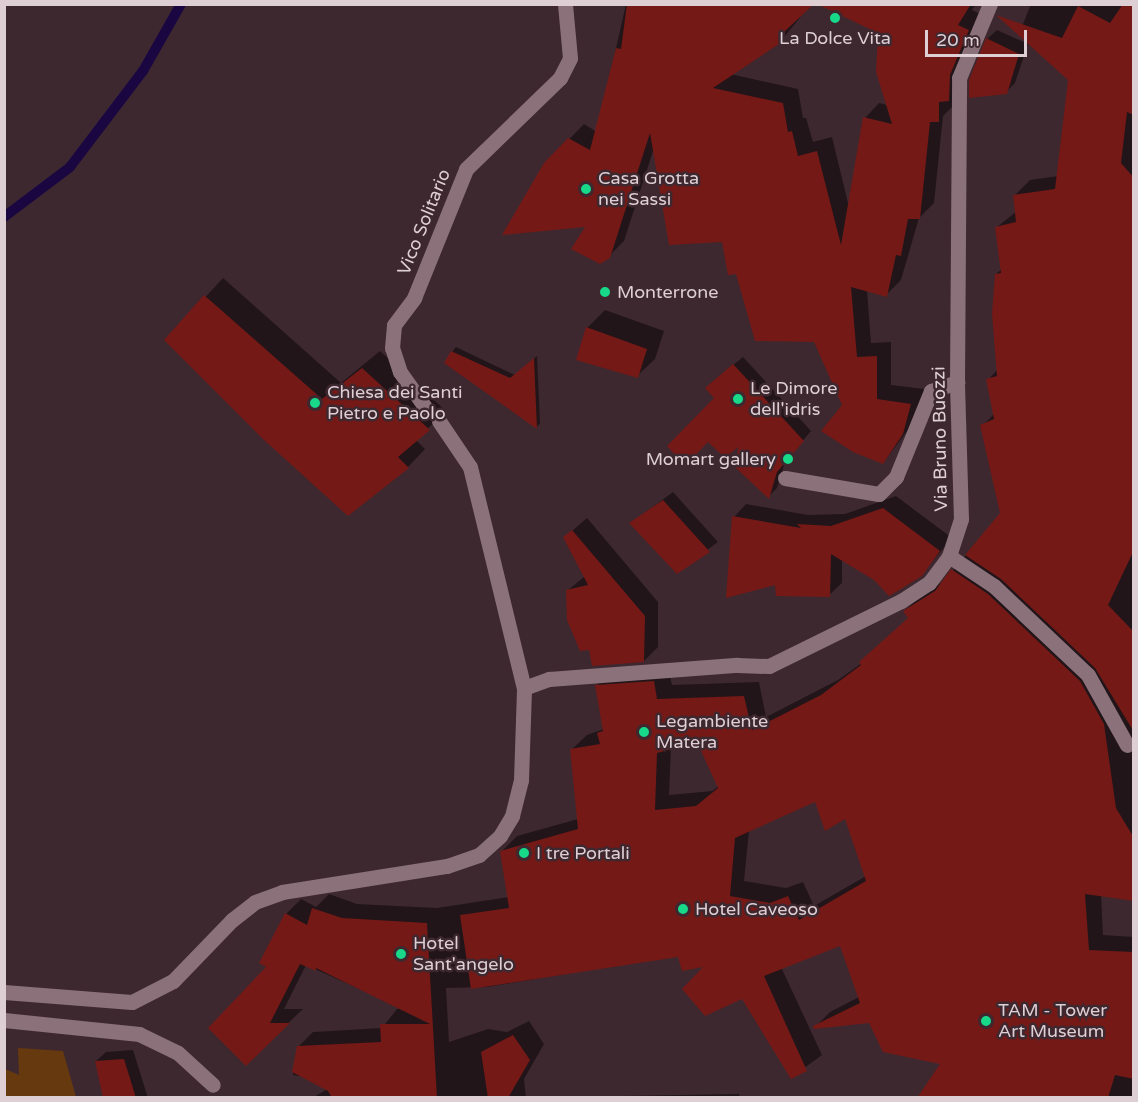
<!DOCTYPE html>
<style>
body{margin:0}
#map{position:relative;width:1138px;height:1102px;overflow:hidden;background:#3e2830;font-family:"Varela Round",sans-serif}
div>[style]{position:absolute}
.green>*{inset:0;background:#663a0e}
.shadow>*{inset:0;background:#0007}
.stream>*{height:10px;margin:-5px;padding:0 5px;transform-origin:5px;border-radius:5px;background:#1a0741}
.building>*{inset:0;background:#741916}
.minor>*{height:15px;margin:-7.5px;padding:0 7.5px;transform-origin:7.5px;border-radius:7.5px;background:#8b717a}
.dots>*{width:16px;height:16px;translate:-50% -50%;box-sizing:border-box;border:3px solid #3e2830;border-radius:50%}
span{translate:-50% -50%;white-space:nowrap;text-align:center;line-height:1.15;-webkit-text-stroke:5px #3e2830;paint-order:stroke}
.poi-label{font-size:18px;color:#decfd4}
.left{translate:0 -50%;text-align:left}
.right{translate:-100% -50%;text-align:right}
.street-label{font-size:18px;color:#decfd4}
.frame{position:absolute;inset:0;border:6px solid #decfd4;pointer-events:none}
.scale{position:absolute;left:925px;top:30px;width:102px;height:27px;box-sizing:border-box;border:3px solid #decfd4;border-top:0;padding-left:8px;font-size:18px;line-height:21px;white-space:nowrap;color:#decfd4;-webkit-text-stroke:4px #3e2830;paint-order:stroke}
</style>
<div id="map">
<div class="green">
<i style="clip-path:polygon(18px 1048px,63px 1051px,76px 1097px,5px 1097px,5px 1069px,19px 1075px)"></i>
</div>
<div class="shadow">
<i style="clip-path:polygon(626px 4px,811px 4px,781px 41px,730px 74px,798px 89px,803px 118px,806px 118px,813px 142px,832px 137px,849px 207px,865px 118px,879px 103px,887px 105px,875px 4px,976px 4px,972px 10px,982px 15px,953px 106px,943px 116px,934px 203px,919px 218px,901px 280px,886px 295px,867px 290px,871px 343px,891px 342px,891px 385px,925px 389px,917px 418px,883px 463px,844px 405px,815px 340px,737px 273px,723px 240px,654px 148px,624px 241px,609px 256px,545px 164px,584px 124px,597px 132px)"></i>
<i style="clip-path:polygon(evenodd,1031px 4px,1134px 4px,1134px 899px,1101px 894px,1103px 935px,1134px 937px,1134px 1098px,919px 1098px,942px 1063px,869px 1022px,815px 1027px,830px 1012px,859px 997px,841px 944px,781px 967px,822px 1055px,792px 1077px,743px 997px,707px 964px,679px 955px,487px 987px,446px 988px,449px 1042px,488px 1029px,507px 1032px,529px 1021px,544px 1044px,524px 1079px,526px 1098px,312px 1098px,338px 1083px,293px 1075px,298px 1047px,313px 1032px,382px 1028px,397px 1009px,404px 1009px,306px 965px,284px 1009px,303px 1009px,246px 1063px,269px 967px,286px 914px,301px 899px,316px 907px,329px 894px,357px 904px,437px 908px,509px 897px,502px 851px,517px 836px,578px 819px,571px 750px,587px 735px,604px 729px,596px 686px,611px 671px,668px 667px,672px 685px,759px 682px,766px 717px,838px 680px,862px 663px,910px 617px,905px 611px,920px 596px,944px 581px,1002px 513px,982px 426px,995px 413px,988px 380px,998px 369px,996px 274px,1002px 269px,997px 227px,1017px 211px,1015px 195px,1030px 180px,1058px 176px,1069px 79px,1019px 34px,1031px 4px,698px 741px,719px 786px,712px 791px,669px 795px,671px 747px,698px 741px,1031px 4px,816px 800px,846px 817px,866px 876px,814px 906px,803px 882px,786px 888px,744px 881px,749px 831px,816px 800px)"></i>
<i style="clip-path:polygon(997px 30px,1028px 44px,1015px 83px,1006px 92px,987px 39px)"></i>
<i style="clip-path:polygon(223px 278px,341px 383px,380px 351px,446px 411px,416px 440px,425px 449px,408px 467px,166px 340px)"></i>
<i style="clip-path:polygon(605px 310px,664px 331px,655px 359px,637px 376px,587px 328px)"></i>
<i style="clip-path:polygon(456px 347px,515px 375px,537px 356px,540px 423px,537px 427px,452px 352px)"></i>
<i style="clip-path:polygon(743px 357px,811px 431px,785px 462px,777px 488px,769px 496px,716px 398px,716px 379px)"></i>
<i style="clip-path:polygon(673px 492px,718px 542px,677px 572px,631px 523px)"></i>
<i style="clip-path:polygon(896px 496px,952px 538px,921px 575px,875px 579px,842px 559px,842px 583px,829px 595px,777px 583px,734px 517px,746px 504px,808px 515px,845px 514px)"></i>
<i style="clip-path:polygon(587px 518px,658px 602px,658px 647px,644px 661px,590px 648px,567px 591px,585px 576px,565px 537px)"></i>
<i style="clip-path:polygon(133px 1050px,148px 1098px,105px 1098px,96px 1061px,106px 1052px)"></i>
<i style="clip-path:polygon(739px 1094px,740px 1098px,617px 1098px,620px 1096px)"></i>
</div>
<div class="stream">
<i style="left:4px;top:217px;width:83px;rotate:-37.1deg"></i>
<i style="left:70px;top:167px;width:121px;rotate:-52.8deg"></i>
<i style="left:143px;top:71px;width:77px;rotate:-60.4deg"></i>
</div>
<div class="building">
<i style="clip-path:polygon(627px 4px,814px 4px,785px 31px,782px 42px,713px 88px,783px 103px,788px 132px,792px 131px,798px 156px,817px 151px,841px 245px,863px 117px,892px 124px,876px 72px,878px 33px,817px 4px,971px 4px,958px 25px,969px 30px,950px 75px,949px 101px,939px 102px,939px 122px,930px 122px,920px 219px,908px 219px,901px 256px,896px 255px,887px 297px,851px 287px,857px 357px,877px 356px,877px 399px,911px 404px,903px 434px,883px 464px,853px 452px,821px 431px,842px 405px,814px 342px,755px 341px,736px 274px,728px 275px,722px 242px,669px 245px,650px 133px,610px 258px,600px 264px,571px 249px,585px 227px,502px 235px,544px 163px,568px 138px,590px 150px,616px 48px,621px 49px)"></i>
<i style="clip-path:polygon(1123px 4px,1134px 4px,1134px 115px,1127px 112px,1121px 163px,1134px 178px,1134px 550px,1108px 605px,1134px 632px,1134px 732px,1095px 668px,1001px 579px,965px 555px,1000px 513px,980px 425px,994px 419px,986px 379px,997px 376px,992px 314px,995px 274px,1001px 273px,995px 227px,1016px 222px,1013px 195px,1055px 189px,1068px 80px,996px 15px,1062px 38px,1078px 6px,1110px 23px)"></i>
<i style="clip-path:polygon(986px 38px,1019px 54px,1007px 94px,969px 98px,969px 80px)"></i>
<i style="clip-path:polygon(204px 295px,322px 399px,362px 368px,430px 430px,398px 457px,409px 468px,348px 516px,263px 439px,164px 340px)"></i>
<i style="clip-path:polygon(586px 327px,647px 349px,638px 378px,576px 360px)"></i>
<i style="clip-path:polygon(451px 351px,510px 378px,534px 358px,537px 429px,444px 363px)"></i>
<i style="clip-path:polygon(733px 364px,804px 441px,777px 472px,769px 499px,736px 468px,738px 447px,725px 458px,708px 442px,685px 466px,667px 446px,714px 398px,705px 388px)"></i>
<i style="clip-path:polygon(663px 500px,710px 552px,677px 574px,629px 523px)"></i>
<i style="clip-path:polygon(883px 508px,940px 551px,922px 576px,896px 592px,889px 596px,874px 580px,831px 554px,830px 597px,776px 596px,775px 585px,726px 598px,732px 516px,801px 528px,797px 524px,831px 526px)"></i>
<i style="clip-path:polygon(572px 530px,645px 616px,644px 662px,592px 666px,589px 650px,580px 651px,567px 620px,566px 590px,588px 585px,563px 537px)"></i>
<i style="clip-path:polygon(evenodd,951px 569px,988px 594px,1080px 681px,1104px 724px,1116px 808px,1134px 838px,1134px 901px,1085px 894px,1089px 950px,1134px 952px,1134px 1079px,1115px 1075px,1108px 1098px,917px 1098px,940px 1064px,883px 1052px,869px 1023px,814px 1029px,813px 1026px,860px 1003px,840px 946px,764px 976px,807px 1071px,791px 1079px,742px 999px,705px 1016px,682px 989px,703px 967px,682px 971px,678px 957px,471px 989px,460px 915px,509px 908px,500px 851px,578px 829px,570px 749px,600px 744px,597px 733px,603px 731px,595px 685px,654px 681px,657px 699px,744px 696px,752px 730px,821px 695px,861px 665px,859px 662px,908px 618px,903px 611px,935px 591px,951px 569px,697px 742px,718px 788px,696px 806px,655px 810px,657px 753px,697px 742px,951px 569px,815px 802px,825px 831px,845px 819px,866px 881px,799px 920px,788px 896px,770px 903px,730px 896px,735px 838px,815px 802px)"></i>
<i style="clip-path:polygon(312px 908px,342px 918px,427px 923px,437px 1098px,332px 1098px,328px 1091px,292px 1072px,297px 1046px,381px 1042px,380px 1024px,430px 1024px,316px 968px,316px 971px,300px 964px,270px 1023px,290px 1023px,246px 1066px,208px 1028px,266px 967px,259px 963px,285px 913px,307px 925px)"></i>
<i style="clip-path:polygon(513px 1035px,530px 1060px,508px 1098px,488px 1098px,481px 1052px)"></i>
<i style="clip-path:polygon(124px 1059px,136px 1098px,103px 1098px,95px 1061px)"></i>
</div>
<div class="minor">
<i style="left:425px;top:407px;width:43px;rotate:-125.5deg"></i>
<i style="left:400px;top:372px;width:25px;rotate:-108deg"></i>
<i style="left:392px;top:348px;width:23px;rotate:-85deg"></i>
<i style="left:394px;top:325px;width:34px;rotate:-53deg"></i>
<i style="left:414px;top:298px;width:139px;rotate:-68deg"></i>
<i style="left:466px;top:169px;width:131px;rotate:-44.1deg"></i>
<i style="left:560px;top:78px;width:22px;rotate:-63deg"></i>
<i style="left:570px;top:58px;width:54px;rotate:-95.3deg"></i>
<i style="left:439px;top:421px;width:55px;rotate:56deg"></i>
<i style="left:470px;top:467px;width:228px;rotate:76.3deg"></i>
<i style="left:785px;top:478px;width:95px;rotate:9.7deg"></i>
<i style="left:879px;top:494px;width:24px;rotate:-45deg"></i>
<i style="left:896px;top:477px;width:93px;rotate:-67.9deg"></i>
<i style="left:931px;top:391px;width:28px;rotate:-19deg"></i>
<i style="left:949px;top:556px;width:54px;rotate:33.7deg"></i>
<i style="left:994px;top:586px;width:129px;rotate:43.4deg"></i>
<i style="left:1088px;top:675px;width:80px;rotate:60.9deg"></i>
<i style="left:4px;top:992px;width:128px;rotate:4.5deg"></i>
<i style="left:132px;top:1002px;width:46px;rotate:-27.1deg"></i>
<i style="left:173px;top:981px;width:85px;rotate:-46deg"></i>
<i style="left:232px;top:920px;width:29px;rotate:-38deg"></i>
<i style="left:255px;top:902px;width:29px;rotate:-20deg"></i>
<i style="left:282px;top:892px;width:167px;rotate:-9deg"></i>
<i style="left:447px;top:866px;width:34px;rotate:-19deg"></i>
<i style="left:479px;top:855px;width:28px;rotate:-42deg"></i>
<i style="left:500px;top:836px;width:23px;rotate:-59deg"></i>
<i style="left:512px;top:816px;width:37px;rotate:-76deg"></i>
<i style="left:521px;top:780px;width:92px;rotate:-88.1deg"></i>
<i style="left:524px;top:688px;width:27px;rotate:-20deg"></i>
<i style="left:549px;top:679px;width:189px;rotate:-4.3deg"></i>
<i style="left:737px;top:665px;width:32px;rotate:2deg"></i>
<i style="left:769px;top:666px;width:147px;rotate:-26.2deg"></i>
<i style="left:901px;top:601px;width:33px;rotate:-33deg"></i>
<i style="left:929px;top:583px;width:34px;rotate:-53deg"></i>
<i style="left:949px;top:556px;width:39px;rotate:-72deg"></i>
<i style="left:961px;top:519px;width:137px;rotate:-91.7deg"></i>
<i style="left:957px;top:382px;width:304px;rotate:-89.6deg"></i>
<i style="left:959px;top:78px;width:80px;rotate:-67.3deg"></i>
<i style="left:4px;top:1020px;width:136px;rotate:5.9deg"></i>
<i style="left:139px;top:1034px;width:43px;rotate:26deg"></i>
<i style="left:178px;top:1053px;width:47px;rotate:42.4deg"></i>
</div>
<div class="dots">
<i style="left:835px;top:18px;background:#18d989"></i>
<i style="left:586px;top:189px;background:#18d989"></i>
<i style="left:605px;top:292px;background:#18d989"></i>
<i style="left:738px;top:399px;background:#18d989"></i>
<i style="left:315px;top:403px;background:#18d989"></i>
<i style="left:788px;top:459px;background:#18d989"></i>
<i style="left:644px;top:732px;background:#18d989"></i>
<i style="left:524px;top:853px;background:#18d989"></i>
<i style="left:683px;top:909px;background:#18d989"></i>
<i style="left:401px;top:954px;background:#18d989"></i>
<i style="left:986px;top:1021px;background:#18d989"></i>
</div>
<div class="poi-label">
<span style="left:835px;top:38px">La Dolce Vita</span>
<span class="left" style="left:598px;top:189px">Casa Grotta<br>nei Sassi</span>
<span class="left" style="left:617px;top:292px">Monterrone</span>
<span class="left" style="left:750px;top:399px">Le Dimore<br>dell'idris</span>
<span class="left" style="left:327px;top:403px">Chiesa dei Santi<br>Pietro e Paolo</span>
<span class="right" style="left:776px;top:459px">Momart gallery</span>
<span class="left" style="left:656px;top:732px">Legambiente<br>Matera</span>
<span class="left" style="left:536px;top:853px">I tre Portali</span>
<span class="left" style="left:695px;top:909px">Hotel Caveoso</span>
<span class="left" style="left:413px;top:954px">Hotel<br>Sant'angelo</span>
<span class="left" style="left:998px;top:1021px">TAM - Tower<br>Art Museum</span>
</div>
<div class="street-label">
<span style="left:424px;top:222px;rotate:-68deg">Vico Solitario</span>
<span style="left:940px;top:439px;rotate:-91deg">Via Bruno Buozzi</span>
</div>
<div class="frame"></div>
<div class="scale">20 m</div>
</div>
